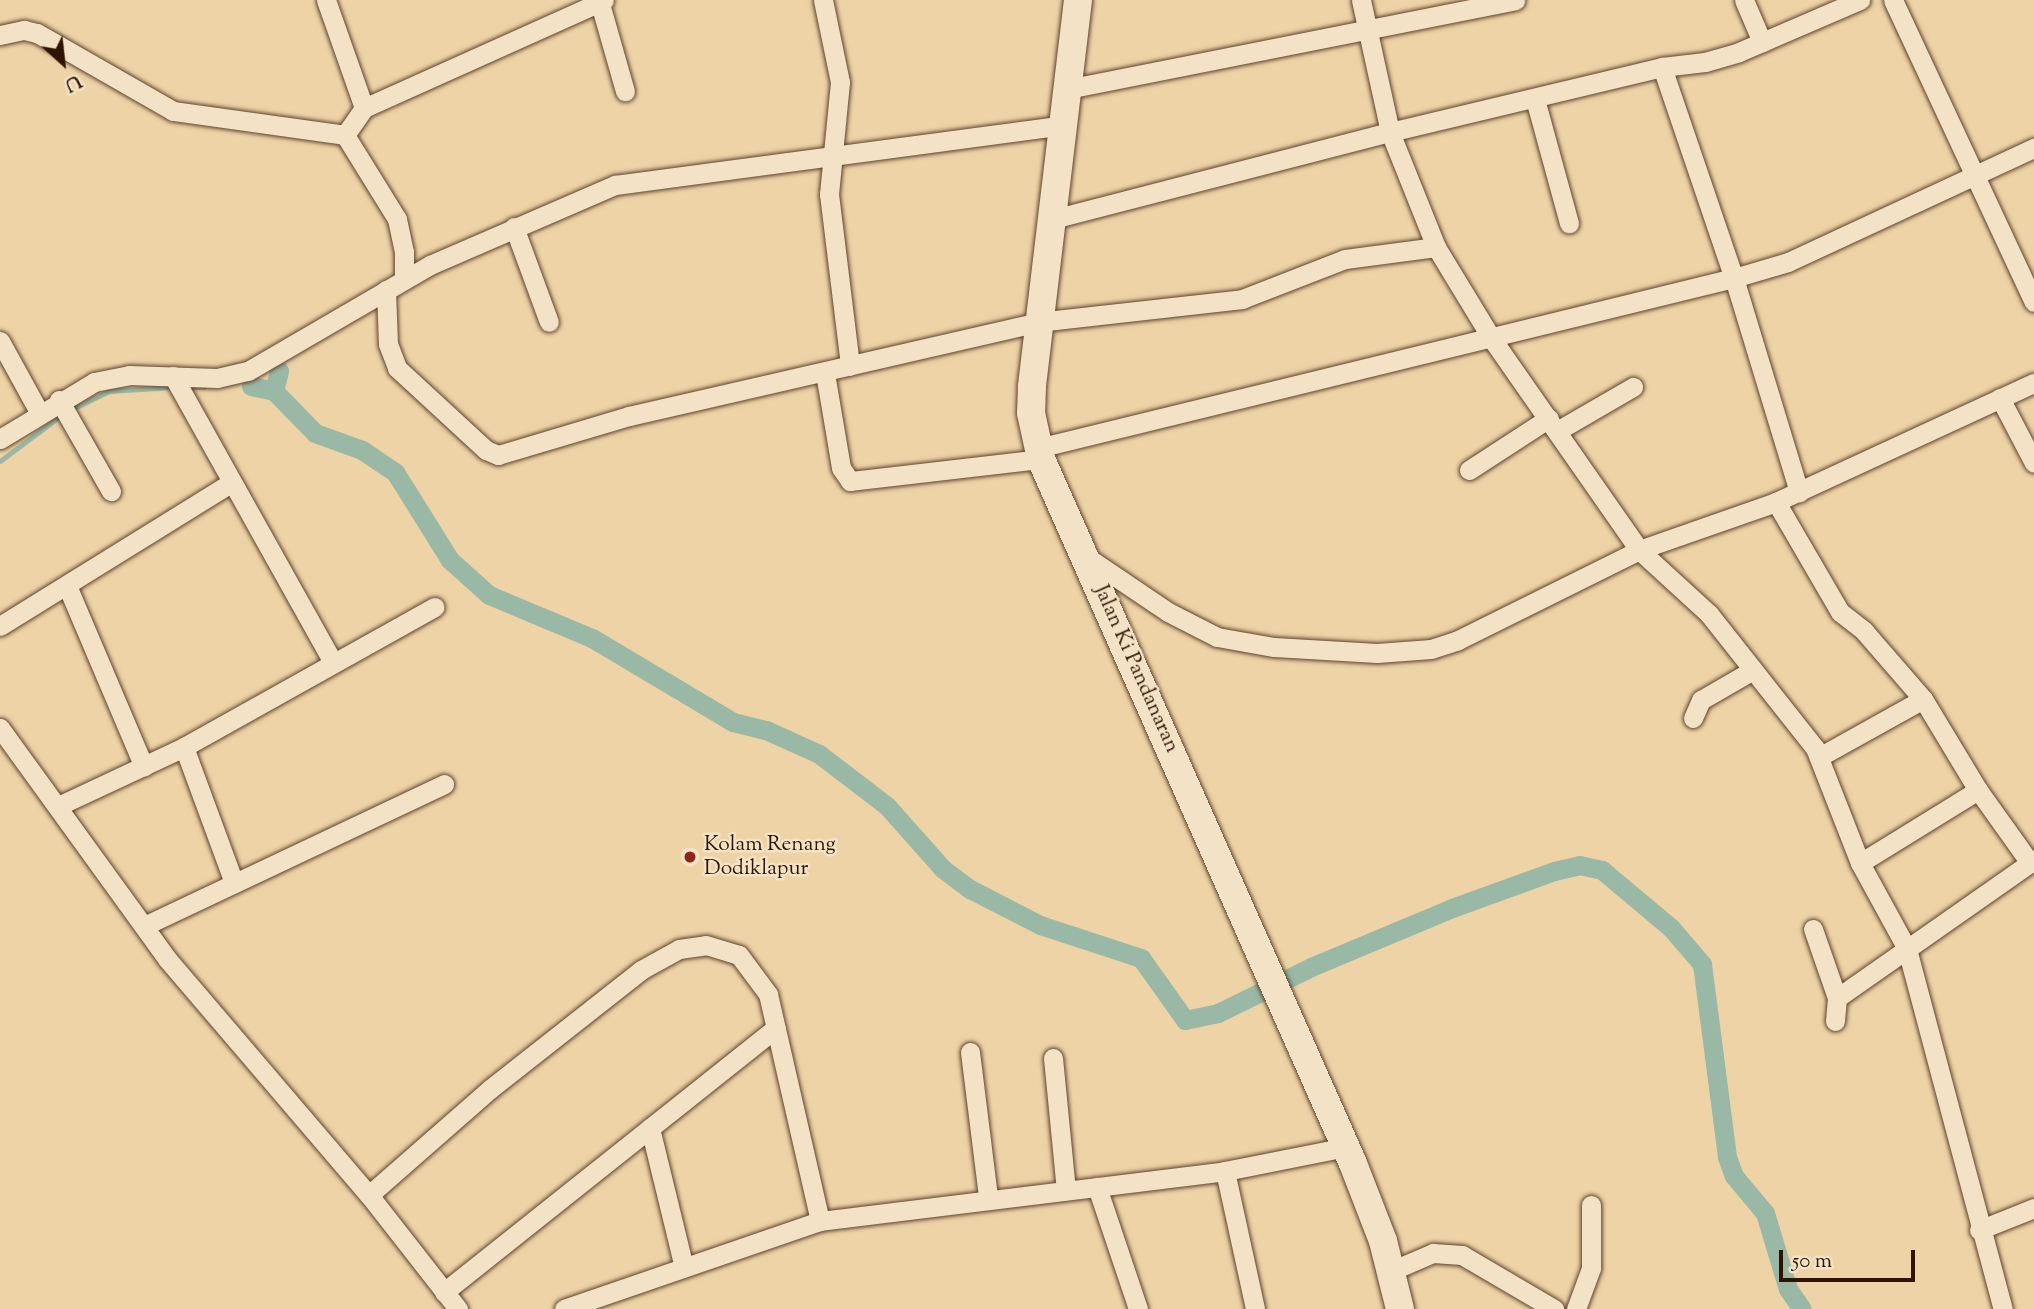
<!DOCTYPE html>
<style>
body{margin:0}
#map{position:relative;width:2034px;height:1309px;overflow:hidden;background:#edd3a6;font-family:"Sorts Mill Goudy",serif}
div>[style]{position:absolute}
.stream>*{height:5px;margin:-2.5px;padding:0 2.5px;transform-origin:2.5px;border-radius:2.5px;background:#99b8a5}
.canal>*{height:19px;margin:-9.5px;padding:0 9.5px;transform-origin:9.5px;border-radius:9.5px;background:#99b8a5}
.roads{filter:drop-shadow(0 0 2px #5e432c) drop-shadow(0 0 2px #5e432c)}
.minor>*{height:19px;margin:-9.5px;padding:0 9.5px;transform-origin:9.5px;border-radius:9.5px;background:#f3e2c5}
.secondary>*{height:28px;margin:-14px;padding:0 14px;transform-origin:14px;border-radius:14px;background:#f3e2c5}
.dots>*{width:19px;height:19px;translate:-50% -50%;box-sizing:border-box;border:4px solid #f3e2c5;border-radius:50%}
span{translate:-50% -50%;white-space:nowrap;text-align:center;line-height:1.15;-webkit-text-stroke:5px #f3e2c5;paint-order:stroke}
.street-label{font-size:21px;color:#2f1303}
.poi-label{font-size:21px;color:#2f1303}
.left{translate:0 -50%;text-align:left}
.north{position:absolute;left:28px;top:28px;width:70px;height:70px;-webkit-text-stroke:5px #f3e2c5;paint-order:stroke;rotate:153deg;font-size:19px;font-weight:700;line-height:28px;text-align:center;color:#2f1303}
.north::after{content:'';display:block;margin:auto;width:24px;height:32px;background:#2f1303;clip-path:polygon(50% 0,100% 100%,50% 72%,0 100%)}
.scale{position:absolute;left:1779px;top:1250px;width:136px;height:32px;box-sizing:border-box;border:4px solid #2f1303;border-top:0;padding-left:9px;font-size:21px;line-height:24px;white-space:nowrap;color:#2f1303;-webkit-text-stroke:5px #f3e2c5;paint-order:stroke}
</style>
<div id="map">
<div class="stream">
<i style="left:183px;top:387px;width:21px"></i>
<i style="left:0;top:461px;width:80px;rotate:-36.9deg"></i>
<i style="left:64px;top:413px;width:50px;rotate:-26.1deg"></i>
<i style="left:109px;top:391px;width:64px;rotate:-3.6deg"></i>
</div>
<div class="canal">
<i style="left:251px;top:386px;width:24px;rotate:12deg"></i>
<i style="left:274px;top:391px;width:59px;rotate:45.7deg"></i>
<i style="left:315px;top:433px;width:50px;rotate:19.9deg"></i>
<i style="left:362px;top:450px;width:40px;rotate:34deg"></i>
<i style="left:395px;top:472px;width:104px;rotate:58deg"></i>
<i style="left:450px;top:560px;width:52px;rotate:41.9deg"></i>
<i style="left:489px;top:595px;width:112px;rotate:22.7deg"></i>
<i style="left:592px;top:638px;width:164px;rotate:30.8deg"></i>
<i style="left:733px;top:722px;width:34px;rotate:14deg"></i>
<i style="left:766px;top:730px;width:58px;rotate:24.4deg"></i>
<i style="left:819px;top:754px;width:86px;rotate:37.4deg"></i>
<i style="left:887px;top:806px;width:84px;rotate:48.4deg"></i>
<i style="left:943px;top:869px;width:34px;rotate:37deg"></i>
<i style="left:970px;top:889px;width:79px;rotate:27.2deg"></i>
<i style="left:1040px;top:925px;width:106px;rotate:18.1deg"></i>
<i style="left:1141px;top:958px;width:76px;rotate:54.6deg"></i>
<i style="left:1185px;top:1020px;width:34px;rotate:-12deg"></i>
<i style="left:1218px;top:1013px;width:104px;rotate:-26.3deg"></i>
<i style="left:1311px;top:967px;width:153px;rotate:-22.7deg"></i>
<i style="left:1452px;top:908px;width:109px;rotate:-19.9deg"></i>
<i style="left:1554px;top:871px;width:26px;rotate:-13deg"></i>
<i style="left:1579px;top:865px;width:24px;rotate:12deg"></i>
<i style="left:1602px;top:870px;width:90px;rotate:40deg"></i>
<i style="left:1671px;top:928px;width:48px;rotate:49.3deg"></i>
<i style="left:1702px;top:964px;width:195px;rotate:82.6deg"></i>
<i style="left:1727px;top:1157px;width:20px;rotate:70deg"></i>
<i style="left:1734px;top:1176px;width:48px;rotate:50deg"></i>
<i style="left:1765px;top:1213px;width:79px;rotate:73.2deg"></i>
<i style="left:1788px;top:1289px;width:24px;rotate:55deg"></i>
<i style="left:274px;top:391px;width:21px;rotate:-76deg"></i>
</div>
<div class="roads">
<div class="minor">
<i style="left:326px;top:0;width:114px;rotate:70.6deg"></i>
<i style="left:364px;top:108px;width:33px;rotate:125deg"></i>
<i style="left:345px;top:135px;width:99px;rotate:58.2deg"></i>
<i style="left:397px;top:219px;width:34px;rotate:78deg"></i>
<i style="left:404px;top:252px;width:27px;rotate:90deg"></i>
<i style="left:599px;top:0;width:95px;rotate:74.1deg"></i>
<i style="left:823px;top:0;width:84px;rotate:78.3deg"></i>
<i style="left:840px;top:82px;width:113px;rotate:95.6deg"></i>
<i style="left:829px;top:194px;width:173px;rotate:83deg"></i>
<i style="left:1361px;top:0;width:135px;rotate:77.6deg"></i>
<i style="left:1390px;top:132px;width:124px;rotate:68.2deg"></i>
<i style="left:1436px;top:247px;width:108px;rotate:58.7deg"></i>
<i style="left:1492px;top:339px;width:257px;rotate:55.1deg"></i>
<i style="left:1639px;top:550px;width:95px;rotate:42.4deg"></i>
<i style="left:1709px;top:614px;width:171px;rotate:51.7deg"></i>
<i style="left:1815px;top:748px;width:123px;rotate:68.6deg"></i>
<i style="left:1860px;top:863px;width:98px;rotate:61.3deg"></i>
<i style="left:1907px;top:949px;width:373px;rotate:75.1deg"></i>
<i style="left:1744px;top:0;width:46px;rotate:66.8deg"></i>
<i style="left:1893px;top:0;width:333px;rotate:65deg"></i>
<i style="left:0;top:35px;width:25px;rotate:-12deg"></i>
<i style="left:24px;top:30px;width:13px;rotate:13deg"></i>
<i style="left:37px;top:33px;width:157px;rotate:29.8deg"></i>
<i style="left:173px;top:111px;width:174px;rotate:7.9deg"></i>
<i style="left:1662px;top:67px;width:223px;rotate:71.2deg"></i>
<i style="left:1734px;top:278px;width:224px;rotate:73.1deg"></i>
<i style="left:1067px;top:89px;width:457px;rotate:-11.2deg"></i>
<i style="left:1535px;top:99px;width:129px;rotate:74.7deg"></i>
<i style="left:364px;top:108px;width:263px;rotate:-24.2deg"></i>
<i style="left:1053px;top:219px;width:348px;rotate:-14.5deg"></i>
<i style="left:1390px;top:132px;width:280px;rotate:-13.4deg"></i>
<i style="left:1662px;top:67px;width:43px;rotate:-6.6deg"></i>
<i style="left:1705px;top:62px;width:35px;rotate:-16deg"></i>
<i style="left:1739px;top:52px;width:132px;rotate:-23.3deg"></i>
<i style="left:514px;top:227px;width:101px;rotate:69.8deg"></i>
<i style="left:386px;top:290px;width:54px;rotate:87.9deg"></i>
<i style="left:388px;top:344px;width:26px;rotate:69deg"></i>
<i style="left:397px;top:368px;width:121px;rotate:42.7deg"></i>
<i style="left:486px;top:450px;width:13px;rotate:23deg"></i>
<i style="left:498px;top:455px;width:137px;rotate:-16.6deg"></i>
<i style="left:629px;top:416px;width:420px;rotate:-12.9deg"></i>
<i style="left:1038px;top:322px;width:205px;rotate:-6.4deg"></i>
<i style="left:1242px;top:299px;width:110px;rotate:-21.2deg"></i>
<i style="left:1345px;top:259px;width:92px;rotate:-7.5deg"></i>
<i style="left:0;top:341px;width:81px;rotate:61.2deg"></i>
<i style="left:825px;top:373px;width:96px;rotate:80.4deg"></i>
<i style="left:841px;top:468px;width:16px;rotate:55deg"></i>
<i style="left:850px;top:481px;width:192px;rotate:-6.6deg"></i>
<i style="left:173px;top:376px;width:326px;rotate:60.8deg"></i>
<i style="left:2000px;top:398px;width:73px;rotate:62.4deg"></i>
<i style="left:59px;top:400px;width:105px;rotate:60.3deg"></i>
<i style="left:1557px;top:431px;width:88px;rotate:-30.1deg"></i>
<i style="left:0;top:439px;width:110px;rotate:-31.2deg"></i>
<i style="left:94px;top:382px;width:36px;rotate:-11deg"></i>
<i style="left:129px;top:375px;width:88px;rotate:2deg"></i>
<i style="left:217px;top:378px;width:32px;rotate:-13deg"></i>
<i style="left:248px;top:371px;width:211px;rotate:-30.2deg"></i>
<i style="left:430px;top:265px;width:202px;rotate:-23.4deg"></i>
<i style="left:615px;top:185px;width:453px;rotate:-7.6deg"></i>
<i style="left:1038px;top:448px;width:716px;rotate:-13.73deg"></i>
<i style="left:1734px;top:278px;width:56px;rotate:-16.5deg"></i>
<i style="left:1788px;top:262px;width:271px;rotate:-24.9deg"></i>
<i style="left:1469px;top:470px;width:95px;rotate:-33deg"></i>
<i style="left:1776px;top:502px;width:127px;rotate:59.8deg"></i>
<i style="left:1840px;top:612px;width:31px;rotate:38deg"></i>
<i style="left:1864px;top:631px;width:90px;rotate:49.1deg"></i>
<i style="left:1923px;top:699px;width:106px;rotate:58.9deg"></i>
<i style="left:1978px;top:790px;width:90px;rotate:54.5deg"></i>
<i style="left:1085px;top:556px;width:100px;rotate:34deg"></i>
<i style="left:1168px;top:612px;width:55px;rotate:27deg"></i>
<i style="left:1217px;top:637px;width:58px;rotate:10deg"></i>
<i style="left:1274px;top:647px;width:103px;rotate:3.3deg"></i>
<i style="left:1377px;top:653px;width:54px;rotate:-4.2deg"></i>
<i style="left:1431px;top:649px;width:28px;rotate:-18deg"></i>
<i style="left:1458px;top:640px;width:202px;rotate:-26.4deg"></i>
<i style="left:1639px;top:550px;width:145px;rotate:-19.3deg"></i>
<i style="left:1776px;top:502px;width:284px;rotate:-24.8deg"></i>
<i style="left:68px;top:588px;width:194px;rotate:67deg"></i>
<i style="left:0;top:626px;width:272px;rotate:-31.8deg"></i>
<i style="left:1693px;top:718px;width:20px;rotate:-66deg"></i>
<i style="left:1701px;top:700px;width:60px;rotate:-30deg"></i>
<i style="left:0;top:728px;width:286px;rotate:54.1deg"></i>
<i style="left:168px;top:960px;width:309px;rotate:49.5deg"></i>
<i style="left:369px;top:1195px;width:145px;rotate:52deg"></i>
<i style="left:184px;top:747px;width:145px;rotate:69.8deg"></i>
<i style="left:1819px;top:757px;width:119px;rotate:-29.1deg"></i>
<i style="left:58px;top:806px;width:139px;rotate:-25.1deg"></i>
<i style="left:184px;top:747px;width:287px;rotate:-29.2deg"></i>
<i style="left:1860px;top:863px;width:139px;rotate:-31.7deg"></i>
<i style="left:144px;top:926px;width:332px;rotate:-25.3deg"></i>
<i style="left:1813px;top:929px;width:73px;rotate:70.8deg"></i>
<i style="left:1835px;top:1021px;width:23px;rotate:-85deg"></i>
<i style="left:1837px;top:998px;width:241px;rotate:-35deg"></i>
<i style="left:970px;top:1052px;width:146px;rotate:82.9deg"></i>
<i style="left:1053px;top:1058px;width:133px;rotate:84.4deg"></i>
<i style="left:650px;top:1128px;width:143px;rotate:76.3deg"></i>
<i style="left:1225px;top:1171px;width:141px;rotate:77.7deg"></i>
<i style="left:1097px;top:1187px;width:129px;rotate:71.4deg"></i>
<i style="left:369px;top:1195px;width:161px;rotate:-41.2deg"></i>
<i style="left:490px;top:1089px;width:192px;rotate:-38.2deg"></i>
<i style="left:641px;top:970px;width:43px;rotate:-28.9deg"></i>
<i style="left:679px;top:949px;width:27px;rotate:-8deg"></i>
<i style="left:706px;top:945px;width:34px;rotate:17deg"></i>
<i style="left:739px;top:955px;width:49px;rotate:53.4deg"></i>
<i style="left:768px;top:994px;width:233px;rotate:77.1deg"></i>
<i style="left:820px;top:1221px;width:408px;rotate:-7deg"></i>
<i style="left:1225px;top:1171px;width:123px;rotate:-11.2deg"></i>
<i style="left:1979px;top:1230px;width:59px;rotate:-21.8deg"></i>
<i style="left:1391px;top:1271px;width:46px;rotate:-23.2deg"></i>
<i style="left:1433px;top:1253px;width:29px;rotate:4deg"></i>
<i style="left:1462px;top:1255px;width:107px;rotate:30.4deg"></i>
<i style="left:444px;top:1292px;width:424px;rotate:-38.5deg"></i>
<i style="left:564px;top:1309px;width:271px;rotate:-19deg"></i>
<i style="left:1576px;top:1309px;width:44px;rotate:-69.9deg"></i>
<i style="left:1591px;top:1268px;width:63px;rotate:-90deg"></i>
</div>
<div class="secondary">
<i style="left:1078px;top:0;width:390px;rotate:96.8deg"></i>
<i style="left:1032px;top:387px;width:26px;rotate:92deg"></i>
<i style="left:1031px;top:413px;width:47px;rotate:77.7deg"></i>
<i style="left:1041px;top:459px;width:768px;rotate:66.11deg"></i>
<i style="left:1352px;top:1161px;width:86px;rotate:68.8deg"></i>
<i style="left:1383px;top:1241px;width:70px;rotate:76deg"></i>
</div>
</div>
<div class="dots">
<i style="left:690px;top:857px;background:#8f2418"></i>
</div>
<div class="street-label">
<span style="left:1136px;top:669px;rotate:66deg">Jalan Ki Pandanaran</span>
</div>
<div class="poi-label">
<span class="left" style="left:704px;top:857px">Kolam Renang<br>Dodiklapur</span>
</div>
<div class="north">U</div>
<div class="scale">50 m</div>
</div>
